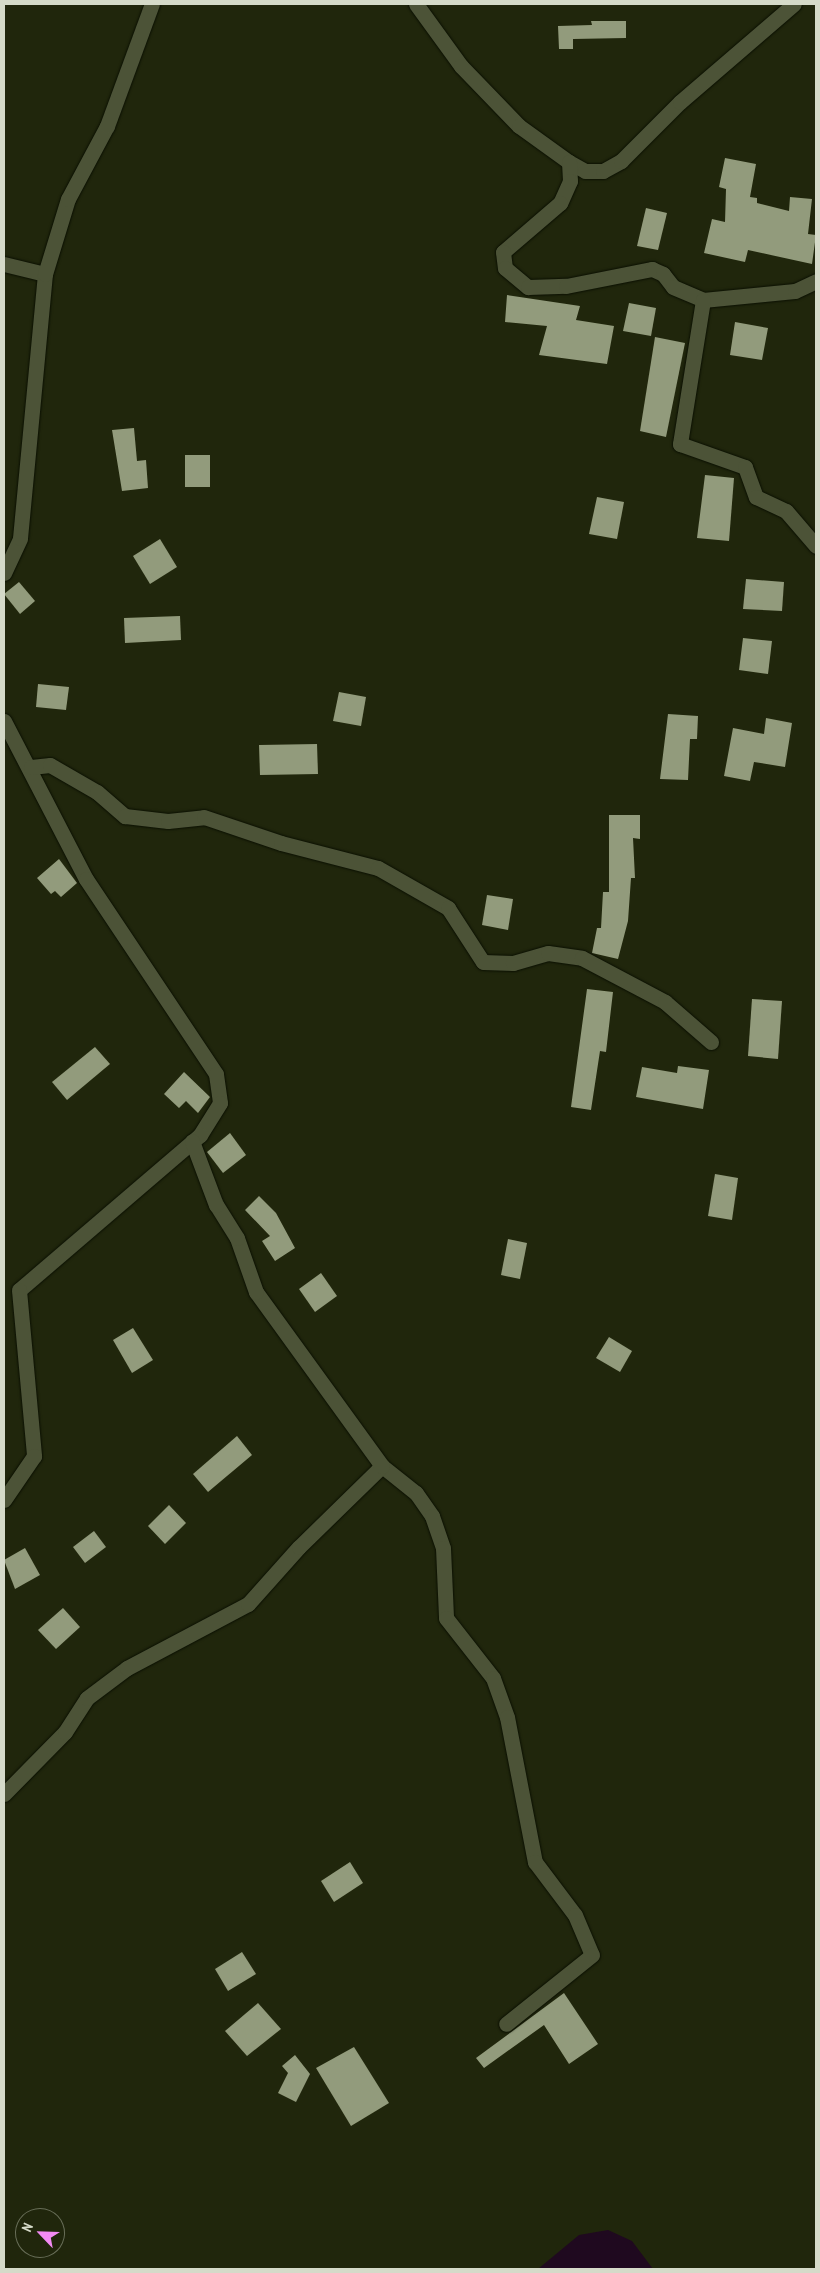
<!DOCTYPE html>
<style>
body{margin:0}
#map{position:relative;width:820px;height:2273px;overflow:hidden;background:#20260c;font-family:"PT Sans Narrow",sans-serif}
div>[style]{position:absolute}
.water>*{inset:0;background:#1f091f}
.building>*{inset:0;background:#929b7c}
.roads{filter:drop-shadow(0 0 1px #0a0f00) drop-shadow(0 0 1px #0a0f00)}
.minor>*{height:15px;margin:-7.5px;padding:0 7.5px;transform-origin:7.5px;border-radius:7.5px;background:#4c5337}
span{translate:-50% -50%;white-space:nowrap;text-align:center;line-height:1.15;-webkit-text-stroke:5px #20260c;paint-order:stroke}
.frame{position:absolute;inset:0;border:5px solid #d5dac9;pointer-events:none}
.north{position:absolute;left:15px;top:2208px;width:50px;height:50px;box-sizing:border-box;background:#20260c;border:1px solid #686e58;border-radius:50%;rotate:294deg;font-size:14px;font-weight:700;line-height:20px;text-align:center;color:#d5dac9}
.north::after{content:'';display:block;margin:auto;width:18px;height:22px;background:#f28af3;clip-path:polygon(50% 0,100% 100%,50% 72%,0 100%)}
</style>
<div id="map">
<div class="water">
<i style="clip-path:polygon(608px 2230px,632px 2241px,653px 2269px,538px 2269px,579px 2235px)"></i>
</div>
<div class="building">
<i style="clip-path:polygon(591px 21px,626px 21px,626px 38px,573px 39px,573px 49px,559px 49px,558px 26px,592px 25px)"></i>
<i style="clip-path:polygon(725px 158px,756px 164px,750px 197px,757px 198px,757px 203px,789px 211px,790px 197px,812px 199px,808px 234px,816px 235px,812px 264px,748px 250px,745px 262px,704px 253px,712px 219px,725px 222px,726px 189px,719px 187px)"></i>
<i style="clip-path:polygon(646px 208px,667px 213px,658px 250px,637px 246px)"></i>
<i style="clip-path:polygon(507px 295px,580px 306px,576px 320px,614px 326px,607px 364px,539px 355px,547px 326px,505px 322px)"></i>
<i style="clip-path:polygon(629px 303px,656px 308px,651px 336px,623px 331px)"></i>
<i style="clip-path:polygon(735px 322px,768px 328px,762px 360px,730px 355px)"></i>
<i style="clip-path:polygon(655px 337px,685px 343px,666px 437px,640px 431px)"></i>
<i style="clip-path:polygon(134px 428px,137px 461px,146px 460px,148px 488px,122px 491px,112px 430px)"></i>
<i style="clip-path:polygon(185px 455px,210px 455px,210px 487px,185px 487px)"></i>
<i style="clip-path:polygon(705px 475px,734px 478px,729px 541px,697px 538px)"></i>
<i style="clip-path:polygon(597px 497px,624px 502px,617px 539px,589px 534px)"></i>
<i style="clip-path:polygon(160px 539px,177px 567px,150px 584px,133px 556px)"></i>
<i style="clip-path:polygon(746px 579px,784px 582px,782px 611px,743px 609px)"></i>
<i style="clip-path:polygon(19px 582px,35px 601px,20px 614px,4px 594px)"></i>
<i style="clip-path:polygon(180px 616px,181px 640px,125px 643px,124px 618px)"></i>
<i style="clip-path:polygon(743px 638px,772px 641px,768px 674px,739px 670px)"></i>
<i style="clip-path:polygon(38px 684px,69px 687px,66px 710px,36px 707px)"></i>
<i style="clip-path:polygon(339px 692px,366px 697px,361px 726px,333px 721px)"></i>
<i style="clip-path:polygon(668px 714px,698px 716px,697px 739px,690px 739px,688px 780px,660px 779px)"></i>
<i style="clip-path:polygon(766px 718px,792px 723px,785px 767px,754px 762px,750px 781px,724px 776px,733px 728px,764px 734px)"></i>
<i style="clip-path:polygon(317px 744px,318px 774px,260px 775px,259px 745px)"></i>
<i style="clip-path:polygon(609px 815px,640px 815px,640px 839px,633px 838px,635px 878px,631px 878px,628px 921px,618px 959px,592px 953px,597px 928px,601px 928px,603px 892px,609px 892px)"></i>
<i style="clip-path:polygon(59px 859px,77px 883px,61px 897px,55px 891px,51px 894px,37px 878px)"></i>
<i style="clip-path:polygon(487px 895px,513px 899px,508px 930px,482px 925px)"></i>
<i style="clip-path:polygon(587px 989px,613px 992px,606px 1052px,600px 1051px,591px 1110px,571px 1107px)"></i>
<i style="clip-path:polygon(752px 999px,782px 1001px,778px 1059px,748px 1056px)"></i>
<i style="clip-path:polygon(95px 1047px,110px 1064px,67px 1100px,52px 1082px)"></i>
<i style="clip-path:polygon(678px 1066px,709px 1070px,703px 1109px,636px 1097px,642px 1067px,677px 1073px)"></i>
<i style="clip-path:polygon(184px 1072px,210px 1097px,198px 1113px,186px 1101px,179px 1108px,164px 1094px)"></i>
<i style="clip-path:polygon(230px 1133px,246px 1155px,223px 1173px,207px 1152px)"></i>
<i style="clip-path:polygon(715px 1174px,738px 1178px,732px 1220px,708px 1216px)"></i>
<i style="clip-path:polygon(259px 1196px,276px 1213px,295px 1248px,275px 1261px,262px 1241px,270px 1236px,245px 1210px)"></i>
<i style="clip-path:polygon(508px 1239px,527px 1243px,520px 1279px,501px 1275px)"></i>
<i style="clip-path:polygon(321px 1273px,337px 1296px,315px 1312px,299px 1289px)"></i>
<i style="clip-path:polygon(133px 1328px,153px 1360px,132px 1373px,113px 1340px)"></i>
<i style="clip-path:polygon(609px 1337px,632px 1351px,620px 1372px,596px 1358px)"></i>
<i style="clip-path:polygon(237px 1436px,252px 1455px,208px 1492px,193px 1474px)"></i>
<i style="clip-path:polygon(169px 1505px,186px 1523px,165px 1544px,148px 1526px)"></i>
<i style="clip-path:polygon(94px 1531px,106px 1547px,85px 1563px,73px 1547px)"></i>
<i style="clip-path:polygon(25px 1548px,40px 1575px,15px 1589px,4px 1560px)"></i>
<i style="clip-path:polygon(63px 1608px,80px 1627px,56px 1649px,38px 1630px)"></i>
<i style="clip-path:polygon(350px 1862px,363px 1883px,334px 1902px,321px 1881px)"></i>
<i style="clip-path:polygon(242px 1952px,256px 1974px,228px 1991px,215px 1969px)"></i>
<i style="clip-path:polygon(564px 1993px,598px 2044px,569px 2064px,544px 2025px,484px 2068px,476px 2058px)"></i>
<i style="clip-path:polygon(258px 2003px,281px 2029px,247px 2056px,225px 2031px)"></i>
<i style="clip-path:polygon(354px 2047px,389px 2103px,351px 2126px,316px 2068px)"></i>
<i style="clip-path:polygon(295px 2055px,310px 2074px,296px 2102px,278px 2093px,288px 2073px,282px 2066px)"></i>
</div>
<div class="roads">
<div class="minor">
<i style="left:416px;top:4px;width:77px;rotate:54deg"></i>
<i style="left:461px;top:66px;width:83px;rotate:46deg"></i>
<i style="left:519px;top:126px;width:62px;rotate:35.8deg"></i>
<i style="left:569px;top:162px;width:18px;rotate:29deg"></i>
<i style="left:585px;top:171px;width:18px"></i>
<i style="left:603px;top:171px;width:21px;rotate:-29deg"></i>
<i style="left:621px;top:161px;width:83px;rotate:-45deg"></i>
<i style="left:680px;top:102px;width:150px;rotate:-40.7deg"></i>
<i style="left:569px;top:162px;width:19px;rotate:87deg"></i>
<i style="left:570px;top:181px;width:24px;rotate:114deg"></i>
<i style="left:560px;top:203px;width:75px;rotate:139.3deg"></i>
<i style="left:503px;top:252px;width:16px;rotate:83deg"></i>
<i style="left:505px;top:268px;width:30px;rotate:40deg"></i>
<i style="left:528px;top:287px;width:38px;rotate:-2deg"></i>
<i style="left:566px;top:286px;width:88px;rotate:-11.2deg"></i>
<i style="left:652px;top:269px;width:12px;rotate:24deg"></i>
<i style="left:663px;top:274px;width:16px;rotate:52deg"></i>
<i style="left:673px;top:287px;width:33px;rotate:23deg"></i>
<i style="left:703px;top:300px;width:92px;rotate:-5.6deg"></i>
<i style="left:795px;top:291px;width:23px;rotate:-25deg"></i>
<i style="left:4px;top:264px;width:42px;rotate:13.7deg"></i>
<i style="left:703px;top:300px;width:146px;rotate:99.1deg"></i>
<i style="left:680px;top:444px;width:69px;rotate:19.5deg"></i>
<i style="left:745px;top:467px;width:32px;rotate:70deg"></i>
<i style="left:756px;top:497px;width:33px;rotate:25deg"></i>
<i style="left:786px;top:511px;width:46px;rotate:49.4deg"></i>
<i style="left:4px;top:573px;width:38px;rotate:-65deg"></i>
<i style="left:20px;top:538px;width:265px;rotate:-84.6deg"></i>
<i style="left:45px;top:274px;width:78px;rotate:-73deg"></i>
<i style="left:68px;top:199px;width:83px;rotate:-61.9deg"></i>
<i style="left:107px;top:126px;width:130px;rotate:-69.8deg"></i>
<i style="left:4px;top:721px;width:178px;rotate:62.6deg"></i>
<i style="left:86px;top:879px;width:234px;rotate:56.3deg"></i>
<i style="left:216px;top:1074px;width:29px;rotate:82deg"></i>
<i style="left:220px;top:1103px;width:38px;rotate:122deg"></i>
<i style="left:200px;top:1135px;width:238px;rotate:139.4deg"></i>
<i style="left:19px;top:1290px;width:167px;rotate:84.8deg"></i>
<i style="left:34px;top:1456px;width:53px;rotate:124.3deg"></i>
<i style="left:31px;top:767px;width:19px;rotate:-6deg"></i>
<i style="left:50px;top:765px;width:54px;rotate:29.9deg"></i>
<i style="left:97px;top:792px;width:37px;rotate:41deg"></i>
<i style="left:125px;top:816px;width:43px;rotate:6.6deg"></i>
<i style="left:168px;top:821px;width:36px;rotate:-6deg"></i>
<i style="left:204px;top:817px;width:81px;rotate:18.7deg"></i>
<i style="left:281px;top:843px;width:100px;rotate:14.5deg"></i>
<i style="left:378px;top:868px;width:81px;rotate:29.7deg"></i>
<i style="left:448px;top:908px;width:64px;rotate:57.1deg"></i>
<i style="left:483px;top:962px;width:30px;rotate:2deg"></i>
<i style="left:513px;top:963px;width:36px;rotate:-16deg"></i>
<i style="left:548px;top:953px;width:34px;rotate:8deg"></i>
<i style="left:582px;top:958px;width:94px;rotate:27.9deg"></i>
<i style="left:665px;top:1002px;width:61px;rotate:41deg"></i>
<i style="left:382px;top:1466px;width:43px;rotate:38.5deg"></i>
<i style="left:416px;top:1493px;width:28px;rotate:55deg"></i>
<i style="left:432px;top:1516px;width:34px;rotate:71deg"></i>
<i style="left:443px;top:1548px;width:70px;rotate:87.5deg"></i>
<i style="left:446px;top:1618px;width:76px;rotate:51.9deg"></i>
<i style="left:493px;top:1678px;width:41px;rotate:70.3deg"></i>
<i style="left:507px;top:1717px;width:148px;rotate:79.1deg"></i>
<i style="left:535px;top:1862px;width:66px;rotate:53deg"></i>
<i style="left:575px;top:1915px;width:43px;rotate:67deg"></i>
<i style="left:592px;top:1955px;width:110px;rotate:141.3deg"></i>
<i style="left:4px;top:1794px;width:87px;rotate:-45.5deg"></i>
<i style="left:65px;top:1732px;width:40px;rotate:-57.1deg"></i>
<i style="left:87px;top:1698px;width:50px;rotate:-36.9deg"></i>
<i style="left:127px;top:1668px;width:137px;rotate:-27.9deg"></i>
<i style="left:248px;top:1604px;width:76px;rotate:-48.2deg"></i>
<i style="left:299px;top:1547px;width:116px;rotate:-44.3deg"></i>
<i style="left:382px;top:1466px;width:215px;rotate:-125.9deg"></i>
<i style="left:256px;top:1292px;width:57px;rotate:-109.4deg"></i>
<i style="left:237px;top:1238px;width:39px;rotate:-122deg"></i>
<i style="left:216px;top:1205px;width:68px;rotate:-110.6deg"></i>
</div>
</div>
<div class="frame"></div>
<div class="north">N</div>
</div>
